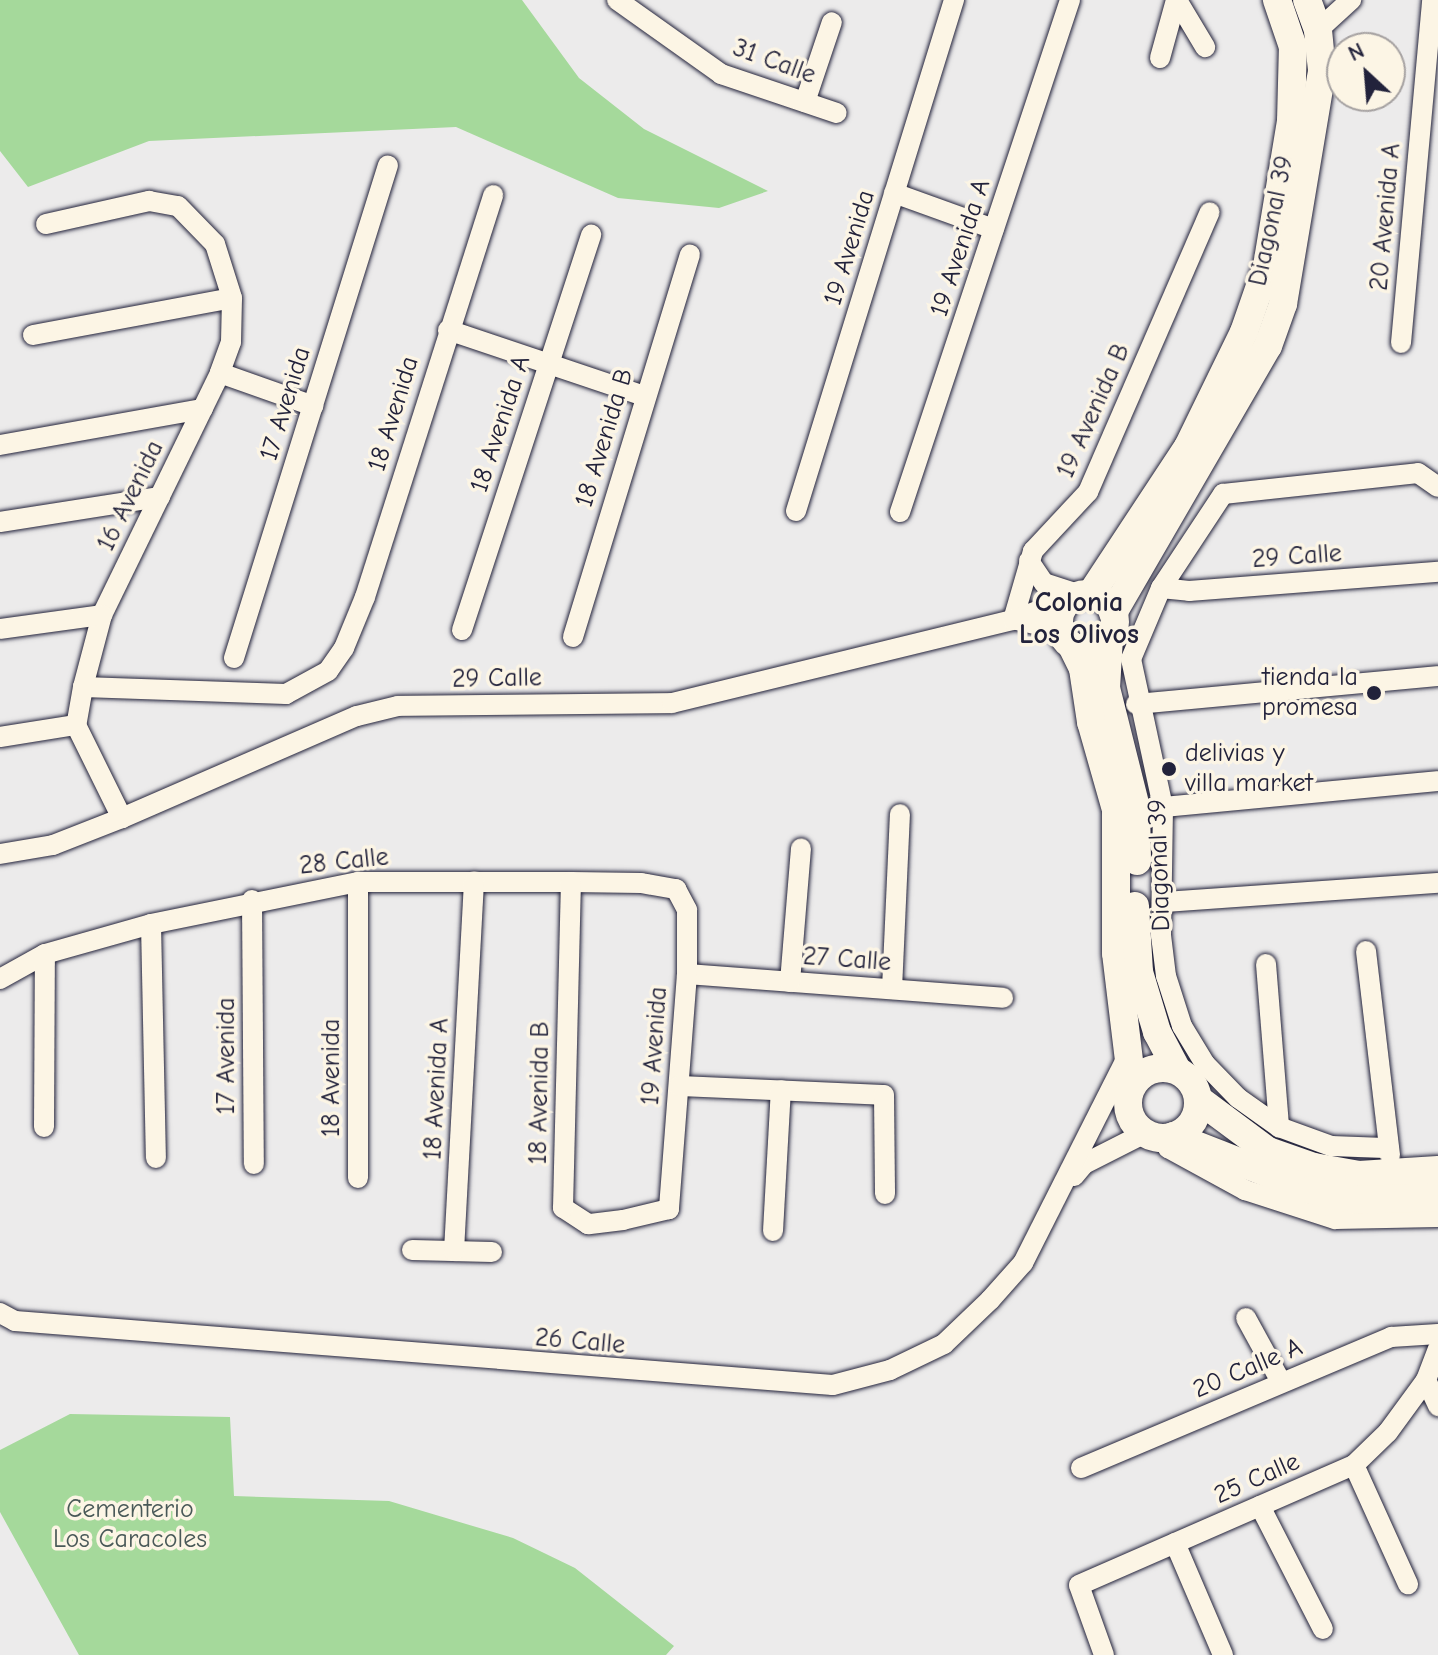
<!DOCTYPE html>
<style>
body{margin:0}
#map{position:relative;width:1438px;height:1655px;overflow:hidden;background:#ecebeb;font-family:"Comic Neue",sans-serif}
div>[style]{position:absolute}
.green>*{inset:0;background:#a5d99b}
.roads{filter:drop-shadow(0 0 2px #22223b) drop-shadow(0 0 2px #22223b)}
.street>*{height:20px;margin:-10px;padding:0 10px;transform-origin:10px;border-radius:10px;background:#fcf5e5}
.secondary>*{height:28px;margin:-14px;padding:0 14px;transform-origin:14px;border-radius:14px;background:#fcf5e5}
.secondary>.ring{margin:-14px;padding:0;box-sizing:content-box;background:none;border:28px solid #fcf5e5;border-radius:50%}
.dots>*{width:22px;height:22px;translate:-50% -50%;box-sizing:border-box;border:4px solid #fcf5e5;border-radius:50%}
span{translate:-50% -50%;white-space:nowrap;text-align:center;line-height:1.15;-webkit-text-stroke:7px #fcf5e5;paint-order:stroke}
.street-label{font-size:26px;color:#22223b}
.poi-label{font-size:26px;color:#22223b}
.right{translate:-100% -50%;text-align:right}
.left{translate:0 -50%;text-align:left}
.park-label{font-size:26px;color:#495958}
.neighbourhood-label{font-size:28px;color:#22223b;font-weight:700}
.north{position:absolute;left:1326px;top:32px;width:80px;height:80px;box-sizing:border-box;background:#fcf5e5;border:2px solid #a5a1a1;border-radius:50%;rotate:334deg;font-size:22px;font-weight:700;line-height:32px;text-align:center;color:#22223b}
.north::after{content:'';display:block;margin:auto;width:28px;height:36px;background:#22223b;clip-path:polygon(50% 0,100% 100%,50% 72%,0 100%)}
</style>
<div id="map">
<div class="green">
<i style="clip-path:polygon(0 0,522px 0,579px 78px,644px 129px,768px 191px,719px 208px,618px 198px,456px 127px,149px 141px,28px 187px,0 151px)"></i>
<i style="clip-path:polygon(70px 1414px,230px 1417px,234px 1496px,389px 1501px,513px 1538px,575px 1568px,674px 1646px,666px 1655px,79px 1655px,0 1512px,0 1450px)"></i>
</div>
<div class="roads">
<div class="street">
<i style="left:617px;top:0;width:128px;rotate:35.4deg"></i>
<i style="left:721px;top:74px;width:122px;rotate:18.6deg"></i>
<i style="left:1177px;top:0;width:55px;rotate:59.2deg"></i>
<i style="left:1318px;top:30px;width:45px;rotate:-42.3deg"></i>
<i style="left:1160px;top:58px;width:60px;rotate:-74.6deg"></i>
<i style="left:805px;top:102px;width:84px;rotate:-71.4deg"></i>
<i style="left:894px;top:193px;width:106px;rotate:19.8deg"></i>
<i style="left:46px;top:224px;width:106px;rotate:-12.6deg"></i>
<i style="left:149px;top:201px;width:29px;rotate:10deg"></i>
<i style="left:178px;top:206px;width:53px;rotate:45.8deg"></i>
<i style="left:215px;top:244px;width:57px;rotate:72.5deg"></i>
<i style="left:232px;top:298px;width:44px;rotate:91.3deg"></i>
<i style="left:231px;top:342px;width:33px;rotate:110deg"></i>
<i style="left:220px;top:373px;width:269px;rotate:116deg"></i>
<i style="left:102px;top:615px;width:74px;rotate:104.8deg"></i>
<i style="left:83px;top:687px;width:39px;rotate:100deg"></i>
<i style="left:76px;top:725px;width:104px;rotate:63.7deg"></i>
<i style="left:448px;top:330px;width:207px;rotate:18.6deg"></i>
<i style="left:33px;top:335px;width:202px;rotate:-10.5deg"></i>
<i style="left:1401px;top:343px;width:344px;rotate:-84.8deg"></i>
<i style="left:220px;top:373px;width:99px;rotate:19.5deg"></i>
<i style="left:0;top:445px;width:206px;rotate:-10.1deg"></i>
<i style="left:796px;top:511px;width:535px;rotate:-72.82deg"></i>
<i style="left:900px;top:512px;width:539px;rotate:-71.63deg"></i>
<i style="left:0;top:522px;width:162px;rotate:-8.9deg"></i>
<i style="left:1029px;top:561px;width:27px;rotate:56deg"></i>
<i style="left:1044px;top:583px;width:38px;rotate:18deg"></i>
<i style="left:1161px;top:588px;width:28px;rotate:6deg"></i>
<i style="left:1189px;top:591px;width:250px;rotate:-4.4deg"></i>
<i style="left:1013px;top:620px;width:72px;rotate:-73.8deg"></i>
<i style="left:1033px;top:551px;width:81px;rotate:-47deg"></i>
<i style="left:1088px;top:492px;width:305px;rotate:-66.5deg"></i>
<i style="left:1017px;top:620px;width:35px;rotate:13deg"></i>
<i style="left:1051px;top:628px;width:15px;rotate:37deg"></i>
<i style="left:0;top:629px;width:103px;rotate:-7.8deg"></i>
<i style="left:462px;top:630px;width:416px;rotate:-71.9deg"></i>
<i style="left:573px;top:637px;width:400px;rotate:-73deg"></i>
<i style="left:234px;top:658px;width:516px;rotate:-72.65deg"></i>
<i style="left:83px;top:687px;width:203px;rotate:2deg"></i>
<i style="left:286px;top:694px;width:48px;rotate:-28.7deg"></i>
<i style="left:328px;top:671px;width:28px;rotate:-55deg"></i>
<i style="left:344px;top:648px;width:55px;rotate:-67.6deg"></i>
<i style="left:365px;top:597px;width:422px;rotate:-72.3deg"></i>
<i style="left:1136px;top:704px;width:303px;rotate:-5.3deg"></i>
<i style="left:0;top:737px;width:77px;rotate:-9deg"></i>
<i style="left:1163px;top:807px;width:276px;rotate:-5.4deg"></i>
<i style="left:0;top:854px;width:54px;rotate:-9.6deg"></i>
<i style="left:53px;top:845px;width:74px;rotate:-21.4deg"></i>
<i style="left:122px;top:818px;width:256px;rotate:-23.5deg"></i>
<i style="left:357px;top:716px;width:42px;rotate:-13.7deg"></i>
<i style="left:398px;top:706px;width:274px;rotate:-0.6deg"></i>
<i style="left:672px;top:703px;width:351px;rotate:-13.7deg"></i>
<i style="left:1013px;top:620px;width:61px;rotate:-20.2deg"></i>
<i style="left:252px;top:900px;width:264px;rotate:89.6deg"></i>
<i style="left:1164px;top:902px;width:275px;rotate:-4deg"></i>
<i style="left:151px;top:924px;width:234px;rotate:88.8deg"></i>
<i style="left:1366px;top:951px;width:206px;rotate:83.3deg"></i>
<i style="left:1266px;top:964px;width:164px;rotate:85.4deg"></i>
<i style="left:687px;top:974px;width:317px;rotate:4.3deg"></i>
<i style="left:0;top:979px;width:51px;rotate:-29.1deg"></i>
<i style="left:45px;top:954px;width:110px;rotate:-15.8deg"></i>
<i style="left:151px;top:924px;width:211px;rotate:-11.5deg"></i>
<i style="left:358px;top:882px;width:213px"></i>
<i style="left:571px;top:882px;width:70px;rotate:0.8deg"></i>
<i style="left:641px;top:883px;width:36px;rotate:10deg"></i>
<i style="left:676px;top:889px;width:24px;rotate:62deg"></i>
<i style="left:687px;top:910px;width:64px;rotate:90deg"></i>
<i style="left:687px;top:974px;width:236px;rotate:94.4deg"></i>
<i style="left:669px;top:1209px;width:47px;rotate:166.6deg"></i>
<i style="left:623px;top:1220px;width:35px;rotate:173deg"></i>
<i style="left:588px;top:1224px;width:30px;rotate:-147deg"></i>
<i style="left:563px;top:1208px;width:326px;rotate:-88.6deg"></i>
<i style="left:790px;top:982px;width:134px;rotate:-85.3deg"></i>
<i style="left:892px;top:989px;width:175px;rotate:-87.4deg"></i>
<i style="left:679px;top:1086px;width:205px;rotate:2.5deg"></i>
<i style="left:884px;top:1095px;width:99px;rotate:89.4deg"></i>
<i style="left:44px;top:1127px;width:173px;rotate:-89.7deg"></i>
<i style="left:1164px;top:1138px;width:11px;rotate:68deg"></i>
<i style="left:1168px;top:1148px;width:88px;rotate:28.6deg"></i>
<i style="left:1245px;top:1190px;width:95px;rotate:17.9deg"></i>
<i style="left:1335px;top:1219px;width:103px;rotate:-1.1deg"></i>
<i style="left:1385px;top:1148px;width:54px;rotate:-177.9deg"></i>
<i style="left:1331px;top:1146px;width:55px;rotate:-159.9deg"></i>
<i style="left:1279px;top:1127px;width:50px;rotate:-144.7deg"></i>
<i style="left:1238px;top:1098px;width:47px;rotate:-134.1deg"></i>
<i style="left:1205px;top:1064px;width:44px;rotate:-121.2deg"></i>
<i style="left:1182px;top:1026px;width:52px;rotate:-107.7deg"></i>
<i style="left:1166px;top:976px;width:41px;rotate:-97deg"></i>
<i style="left:1161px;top:935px;width:128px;rotate:-89.1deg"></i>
<i style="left:1163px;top:807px;width:151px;rotate:-102.2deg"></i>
<i style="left:1131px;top:659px;width:77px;rotate:-67.1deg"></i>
<i style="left:1161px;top:588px;width:113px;rotate:-56.6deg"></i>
<i style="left:1223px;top:494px;width:196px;rotate:-6.1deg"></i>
<i style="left:1418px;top:473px;width:24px;rotate:35deg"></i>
<i style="left:1074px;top:1176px;width:16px;rotate:-50deg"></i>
<i style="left:1084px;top:1164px;width:68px;rotate:-26.9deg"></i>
<i style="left:358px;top:1178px;width:296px;rotate:-90deg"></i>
<i style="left:773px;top:1231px;width:141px;rotate:-86.8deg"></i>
<i style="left:412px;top:1250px;width:80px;rotate:1.4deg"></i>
<i style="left:454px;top:1251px;width:370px;rotate:-86.9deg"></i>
<i style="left:0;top:1313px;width:17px;rotate:28deg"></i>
<i style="left:15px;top:1321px;width:820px;rotate:4.47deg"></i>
<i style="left:833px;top:1385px;width:59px;rotate:-14.7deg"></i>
<i style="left:890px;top:1370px;width:60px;rotate:-25.7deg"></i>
<i style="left:944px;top:1344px;width:64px;rotate:-43.7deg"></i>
<i style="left:990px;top:1300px;width:50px;rotate:-48.3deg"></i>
<i style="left:1023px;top:1263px;width:229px;rotate:-63.2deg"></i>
<i style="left:1246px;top:1318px;width:73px;rotate:61.3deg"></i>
<i style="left:1426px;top:1380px;width:29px;rotate:65deg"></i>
<i style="left:1354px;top:1465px;width:131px;rotate:65.6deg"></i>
<i style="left:1081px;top:1468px;width:337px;rotate:-22.9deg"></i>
<i style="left:1391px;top:1337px;width:47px;rotate:-3.7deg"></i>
<i style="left:1260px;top:1506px;width:138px;rotate:62.9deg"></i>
<i style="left:1175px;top:1543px;width:122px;rotate:66.8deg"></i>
<i style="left:1104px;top:1655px;width:74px;rotate:-109.7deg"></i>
<i style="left:1079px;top:1585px;width:300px;rotate:-23.6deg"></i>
<i style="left:1354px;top:1465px;width:47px;rotate:-44.1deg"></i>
<i style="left:1388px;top:1432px;width:64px;rotate:-53.8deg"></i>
<i style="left:1426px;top:1380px;width:33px;rotate:-69deg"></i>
</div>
<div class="secondary">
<i style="left:1091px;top:594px;width:176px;rotate:-56.6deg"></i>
<i style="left:1188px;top:447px;width:128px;rotate:-64deg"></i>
<i style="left:1244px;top:332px;width:70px;rotate:-70.8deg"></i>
<i style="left:1267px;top:266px;width:147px;rotate:-80.6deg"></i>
<i style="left:1291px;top:121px;width:74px;rotate:-88.5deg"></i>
<i style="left:1293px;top:47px;width:50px;rotate:-108.8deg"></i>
<i class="ring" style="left:1059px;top:594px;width:28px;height:28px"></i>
<i style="left:1113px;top:613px;width:309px;rotate:-59.9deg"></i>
<i style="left:1268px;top:346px;width:45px;rotate:-70.3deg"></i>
<i style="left:1283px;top:304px;width:236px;rotate:-80.5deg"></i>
<i style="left:1322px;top:71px;width:41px;rotate:-95.6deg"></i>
<i style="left:1318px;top:30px;width:32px;rotate:-110deg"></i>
<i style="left:1109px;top:638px;width:50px;rotate:93.4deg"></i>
<i style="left:1106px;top:688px;width:123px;rotate:75.9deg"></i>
<i style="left:1136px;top:807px;width:54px;rotate:88.9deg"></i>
<i style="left:1072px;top:646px;width:25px;rotate:64deg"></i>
<i style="left:1083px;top:669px;width:54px;rotate:81.4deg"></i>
<i style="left:1091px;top:722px;width:91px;rotate:74.1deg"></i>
<i style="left:1116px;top:810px;width:143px;rotate:90deg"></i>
<i style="left:1116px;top:953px;width:133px;rotate:83.1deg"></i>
<i style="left:1135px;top:906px;width:66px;rotate:86.5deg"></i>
<i style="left:1139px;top:972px;width:63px;rotate:73.3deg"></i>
<i style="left:1157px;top:1032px;width:43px;rotate:62.2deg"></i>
<i class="ring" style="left:1128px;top:1068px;width:42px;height:42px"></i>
<i style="left:1198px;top:1099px;width:87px;rotate:36.6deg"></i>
<i style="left:1268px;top:1151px;width:49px;rotate:19.2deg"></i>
<i style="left:1314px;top:1167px;width:46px;rotate:10.1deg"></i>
<i style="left:1359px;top:1175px;width:79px;rotate:-3.6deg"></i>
<i style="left:1173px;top:1136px;width:148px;rotate:21.4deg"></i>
<i style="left:1311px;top:1190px;width:47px;rotate:12.3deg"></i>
<i style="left:1357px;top:1200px;width:81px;rotate:-2.1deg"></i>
</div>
</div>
<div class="dots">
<i style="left:1374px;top:693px;background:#22223b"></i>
<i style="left:1169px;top:769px;background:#22223b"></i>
</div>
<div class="street-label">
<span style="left:774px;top:62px;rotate:20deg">31 Calle</span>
<span style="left:1386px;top:217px;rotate:-85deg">20 Avenida A</span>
<span style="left:1272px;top:221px;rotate:-78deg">Diagonal 39</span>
<span style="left:850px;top:248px;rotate:-73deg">19 Avenida</span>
<span style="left:961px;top:248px;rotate:-72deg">19 Avenida A</span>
<span style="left:286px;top:404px;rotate:-73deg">17 Avenida</span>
<span style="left:1094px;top:411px;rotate:-66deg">19 Avenida B</span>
<span style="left:394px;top:414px;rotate:-73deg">18 Avenida</span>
<span style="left:501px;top:424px;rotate:-72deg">18 Avenida A</span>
<span style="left:605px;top:438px;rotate:-73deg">18 Avenida B</span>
<span style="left:131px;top:496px;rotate:-64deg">16 Avenida</span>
<span style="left:1297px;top:557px;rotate:-4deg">29 Calle</span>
<span style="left:497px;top:679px;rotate:-1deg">29 Calle</span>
<span style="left:344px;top:862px;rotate:-6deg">28 Calle</span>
<span style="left:1160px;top:865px;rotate:-92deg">Diagonal 39</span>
<span style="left:847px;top:960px;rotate:4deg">27 Calle</span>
<span style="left:655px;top:1046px;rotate:-86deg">19 Avenida</span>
<span style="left:227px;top:1056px;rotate:-90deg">17 Avenida</span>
<span style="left:332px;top:1078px;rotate:-90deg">18 Avenida</span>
<span style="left:437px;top:1089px;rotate:-87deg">18 Avenida A</span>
<span style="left:540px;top:1093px;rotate:-89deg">18 Avenida B</span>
<span style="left:580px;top:1342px;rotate:5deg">26 Calle</span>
<span style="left:1248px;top:1369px;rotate:-23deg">20 Calle A</span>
<span style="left:1257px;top:1479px;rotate:-24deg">25 Calle</span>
</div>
<div class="poi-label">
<span class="right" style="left:1358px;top:693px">tienda la<br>promesa</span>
<span class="left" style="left:1185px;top:769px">delivias y<br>villa market</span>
</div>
<div class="park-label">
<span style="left:130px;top:1525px">Cementerio<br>Los Caracoles</span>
</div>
<div class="neighbourhood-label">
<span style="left:1079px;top:618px">Colonia<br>Los Olivos</span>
</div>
<div class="north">N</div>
</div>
